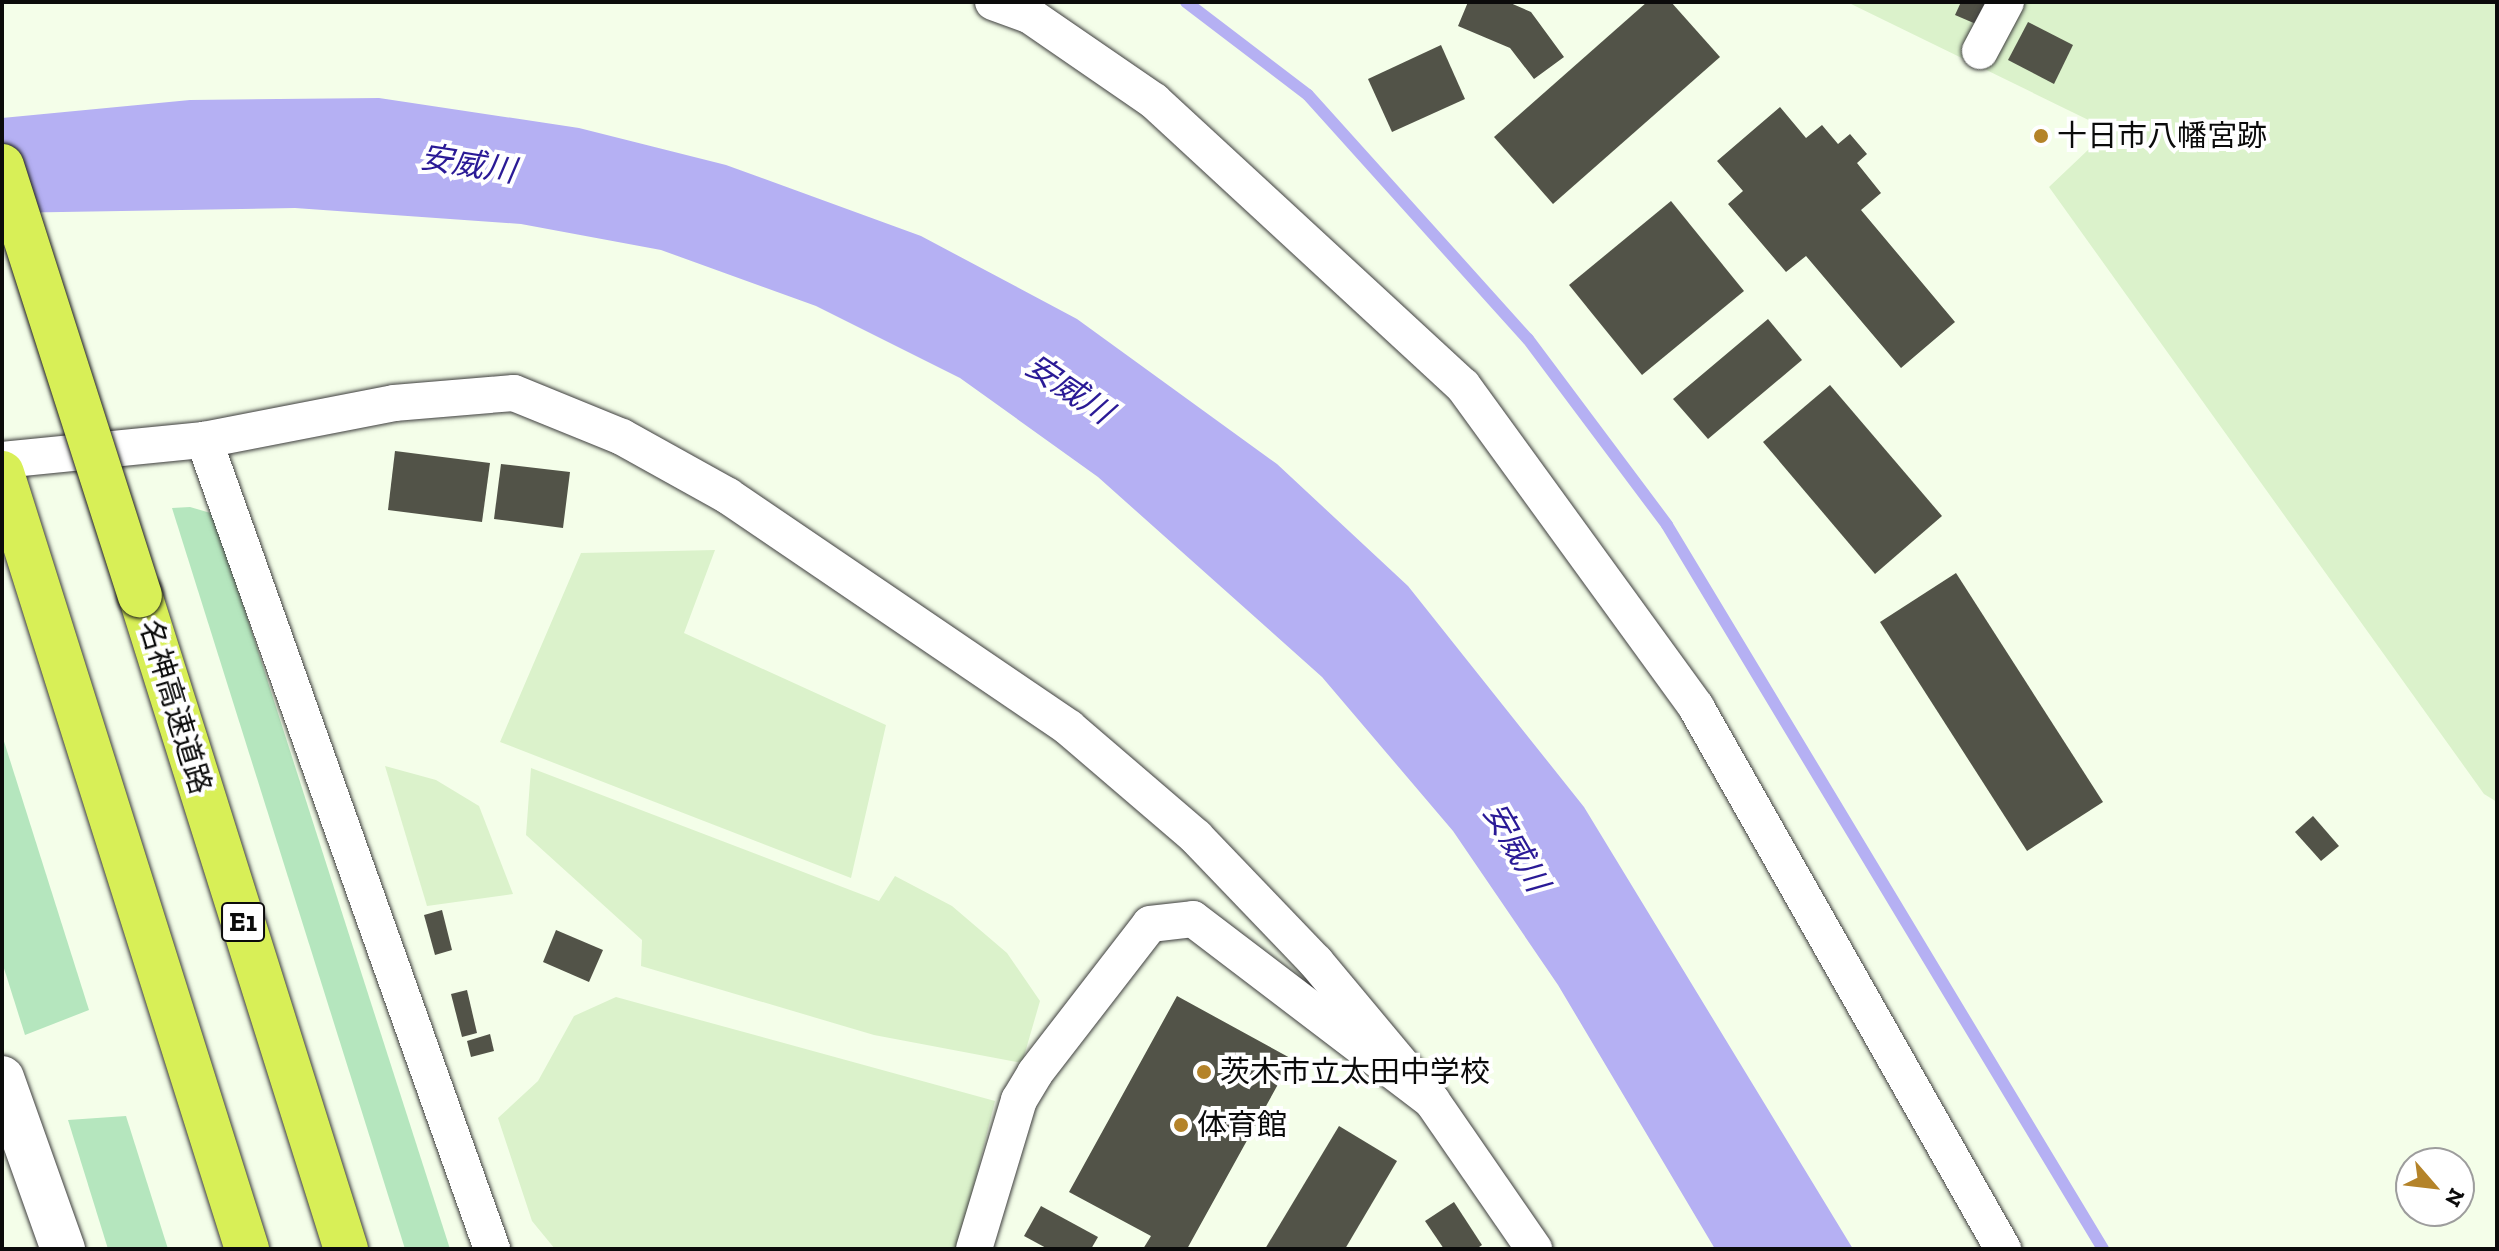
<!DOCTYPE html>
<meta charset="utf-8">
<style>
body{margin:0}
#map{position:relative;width:2499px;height:1251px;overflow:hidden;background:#f4fee9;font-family:"Zilla Slab","Noto Sans JP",serif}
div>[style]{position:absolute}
.farmland>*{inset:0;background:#dbf2cb}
.green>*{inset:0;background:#b5e6be}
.water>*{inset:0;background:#b5b0f3}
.stream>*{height:12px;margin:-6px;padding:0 6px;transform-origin:6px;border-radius:6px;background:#b5b0f3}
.building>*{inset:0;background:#525348}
.roads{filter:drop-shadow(0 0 2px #3e3e3e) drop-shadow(0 0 2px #3e3e3e)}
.minor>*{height:36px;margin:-18px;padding:0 18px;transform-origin:18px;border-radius:18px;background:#fff}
.tertiary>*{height:44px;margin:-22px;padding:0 22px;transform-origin:22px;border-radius:22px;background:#fff}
.motorway>*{height:44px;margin:-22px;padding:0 22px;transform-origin:22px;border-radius:22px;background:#d8ef57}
.bridges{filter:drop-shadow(0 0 2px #1c1c1c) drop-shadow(0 0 2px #1c1c1c)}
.motorway-bridge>*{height:44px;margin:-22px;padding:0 22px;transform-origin:22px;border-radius:22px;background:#d8ef57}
.dots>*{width:22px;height:22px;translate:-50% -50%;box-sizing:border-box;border:4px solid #fff;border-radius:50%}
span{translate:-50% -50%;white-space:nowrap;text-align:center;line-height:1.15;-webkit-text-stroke:8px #fff;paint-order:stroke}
.shield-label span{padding:2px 6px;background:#fff;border:2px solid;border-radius:6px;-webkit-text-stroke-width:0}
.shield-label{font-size:28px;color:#0b0b0b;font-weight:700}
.poi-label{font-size:30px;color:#0b0b0b}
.left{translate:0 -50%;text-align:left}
.street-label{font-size:30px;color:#0b0b0b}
.water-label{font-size:32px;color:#2a1a96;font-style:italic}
.frame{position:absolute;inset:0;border:4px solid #0b0b0b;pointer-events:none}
.north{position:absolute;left:2395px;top:1147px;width:80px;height:80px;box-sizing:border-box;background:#fff;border:2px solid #9d9d9d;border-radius:50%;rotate:118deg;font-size:22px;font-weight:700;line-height:32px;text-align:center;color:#0b0b0b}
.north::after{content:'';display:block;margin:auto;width:28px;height:36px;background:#b48329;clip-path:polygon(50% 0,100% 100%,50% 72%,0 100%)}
</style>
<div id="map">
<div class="farmland">
<i style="clip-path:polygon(1847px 2px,2497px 2px,2497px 802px,2484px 794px,2049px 187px,2109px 130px)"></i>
<i style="clip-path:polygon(715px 550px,684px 633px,886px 725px,851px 878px,500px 742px,581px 553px)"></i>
<i style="clip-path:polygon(385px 766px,436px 780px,479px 806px,513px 894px,427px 906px)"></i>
<i style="clip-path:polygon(531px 768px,879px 901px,895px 876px,952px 906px,1007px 953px,1040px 1001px,1022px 1063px,874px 1035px,641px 966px,642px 940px,526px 835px)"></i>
<i style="clip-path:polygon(616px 997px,995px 1101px,958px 1249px,555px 1249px,532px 1221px,498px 1118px,538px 1081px,574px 1016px)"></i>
</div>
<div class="green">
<i style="clip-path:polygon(190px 507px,214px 514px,450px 1249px,405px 1249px,172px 508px)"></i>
<i style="clip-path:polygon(2px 735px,89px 1010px,25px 1035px,2px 962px)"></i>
<i style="clip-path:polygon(126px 1116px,168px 1249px,108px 1249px,68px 1120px)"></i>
</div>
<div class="water">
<i style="clip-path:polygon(379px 98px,579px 128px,726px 165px,921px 236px,1077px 319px,1277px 464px,1408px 586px,1584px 807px,1853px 1249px,1715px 1249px,1558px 985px,1453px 831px,1322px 677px,1098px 477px,960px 378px,816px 306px,661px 250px,521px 224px,295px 208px,2px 213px,2px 118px,190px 100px)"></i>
</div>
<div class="stream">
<i style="left:1186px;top:2px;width:153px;rotate:37.3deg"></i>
<i style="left:1308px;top:95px;width:329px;rotate:48deg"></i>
<i style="left:1528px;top:339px;width:232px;rotate:53.2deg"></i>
<i style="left:1667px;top:525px;width:845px;rotate:58.94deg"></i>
</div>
<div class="building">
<i style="clip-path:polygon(1468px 2px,1508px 2px,1531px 12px,1564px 57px,1534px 79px,1510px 48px,1458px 26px)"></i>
<i style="clip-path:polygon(1647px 2px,1671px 2px,1720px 57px,1553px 204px,1494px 137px)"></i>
<i style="clip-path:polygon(1961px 2px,1987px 2px,1976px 24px,1955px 15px)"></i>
<i style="clip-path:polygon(2028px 22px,2073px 45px,2054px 84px,2008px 60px)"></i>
<i style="clip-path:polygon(1441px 45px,1465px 99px,1392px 132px,1368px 79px)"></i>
<i style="clip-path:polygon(1780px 107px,1806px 138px,1822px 125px,1838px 144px,1850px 134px,1867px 154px,1857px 163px,1881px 193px,1861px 210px,1955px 322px,1901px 368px,1806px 256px,1786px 272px,1728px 204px,1743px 191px,1717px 161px)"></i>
<i style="clip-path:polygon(1671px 201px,1744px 291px,1642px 375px,1569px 285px)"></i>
<i style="clip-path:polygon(1768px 319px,1802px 360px,1708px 439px,1673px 399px)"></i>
<i style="clip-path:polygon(1830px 385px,1942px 516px,1875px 574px,1763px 442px)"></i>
<i style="clip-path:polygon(395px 451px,490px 463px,482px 522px,388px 510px)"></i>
<i style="clip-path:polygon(501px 464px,570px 472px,563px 528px,494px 519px)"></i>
<i style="clip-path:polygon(1956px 573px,2103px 802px,2027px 851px,1880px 622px)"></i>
<i style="clip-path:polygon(2313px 816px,2339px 846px,2321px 861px,2295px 832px)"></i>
<i style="clip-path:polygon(442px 910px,452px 950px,435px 955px,424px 915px)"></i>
<i style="clip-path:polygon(556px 930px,603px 950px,589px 982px,543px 962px)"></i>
<i style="clip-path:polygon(467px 990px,477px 1033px,462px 1037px,451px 994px)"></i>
<i style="clip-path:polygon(1177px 996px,1292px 1059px,1187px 1249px,1143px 1249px,1151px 1236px,1069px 1192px)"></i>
<i style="clip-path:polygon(490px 1034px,494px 1051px,471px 1057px,467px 1041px)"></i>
<i style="clip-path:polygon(1339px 1126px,1397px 1161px,1345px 1249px,1265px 1249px)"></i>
<i style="clip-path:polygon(1454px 1202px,1482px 1245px,1476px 1249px,1444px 1249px,1425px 1221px)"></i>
<i style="clip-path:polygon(1041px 1206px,1098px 1237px,1091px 1249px,1048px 1249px,1024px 1236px)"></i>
</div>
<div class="roads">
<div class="minor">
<i style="left:993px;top:2px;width:38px;rotate:20deg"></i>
<i style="left:1029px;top:15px;width:152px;rotate:34.5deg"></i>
<i style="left:1154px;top:101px;width:420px;rotate:42.7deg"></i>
<i style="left:1463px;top:386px;width:397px;rotate:54deg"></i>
<i style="left:1696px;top:707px;width:623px;rotate:60.47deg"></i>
<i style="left:1980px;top:51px;width:55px;rotate:-62deg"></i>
<i style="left:204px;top:440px;width:859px;rotate:70.4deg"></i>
<i style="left:2px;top:460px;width:203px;rotate:-5.7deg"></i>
<i style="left:204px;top:440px;width:194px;rotate:-11deg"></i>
<i style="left:394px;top:403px;width:120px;rotate:-4.8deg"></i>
<i style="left:514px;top:393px;width:117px;rotate:22.2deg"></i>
<i style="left:622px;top:437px;width:121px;rotate:29.1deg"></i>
<i style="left:728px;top:496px;width:412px;rotate:34.2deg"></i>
<i style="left:1069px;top:728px;width:167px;rotate:40.6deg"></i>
<i style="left:1196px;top:837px;width:173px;rotate:46.2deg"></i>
<i style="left:1316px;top:962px;width:181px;rotate:50.2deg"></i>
<i style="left:974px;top:1249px;width:156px;rotate:-73.2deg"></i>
<i style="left:1019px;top:1100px;width:31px;rotate:-59deg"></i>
<i style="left:1035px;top:1073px;width:188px;rotate:-52.3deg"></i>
<i style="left:1150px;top:924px;width:43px;rotate:-6.6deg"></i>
<i style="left:1193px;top:919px;width:300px;rotate:37.3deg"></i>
<i style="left:1432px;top:1101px;width:180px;rotate:55.4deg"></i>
</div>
<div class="tertiary">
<i style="left:2px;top:1078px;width:182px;rotate:70.4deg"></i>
</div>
<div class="motorway">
<i style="left:2px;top:473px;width:814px;rotate:72.48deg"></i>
<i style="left:140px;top:595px;width:686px;rotate:72.52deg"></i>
</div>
</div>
<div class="bridges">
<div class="motorway-bridge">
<i style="left:2px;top:166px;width:451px;rotate:72.2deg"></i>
</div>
</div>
<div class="dots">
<i style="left:2041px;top:136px;background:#b48329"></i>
<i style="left:1204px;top:1072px;background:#b48329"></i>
<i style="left:1181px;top:1125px;background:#b48329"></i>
</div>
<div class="shield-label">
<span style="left:243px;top:922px">E1</span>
</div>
<div class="poi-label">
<span class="left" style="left:2057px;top:136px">十日市八幡宮跡</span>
<span class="left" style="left:1220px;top:1072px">茨木市立太田中学校</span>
<span class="left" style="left:1197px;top:1125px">体育館</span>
</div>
<div class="street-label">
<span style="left:175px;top:707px;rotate:73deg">名神高速道路</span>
</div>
<div class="water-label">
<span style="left:468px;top:164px;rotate:9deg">安威川</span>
<span style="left:1069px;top:389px;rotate:34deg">安威川</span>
<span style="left:1516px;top:847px;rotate:60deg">安威川</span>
</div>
<div class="frame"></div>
<div class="north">N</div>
</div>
